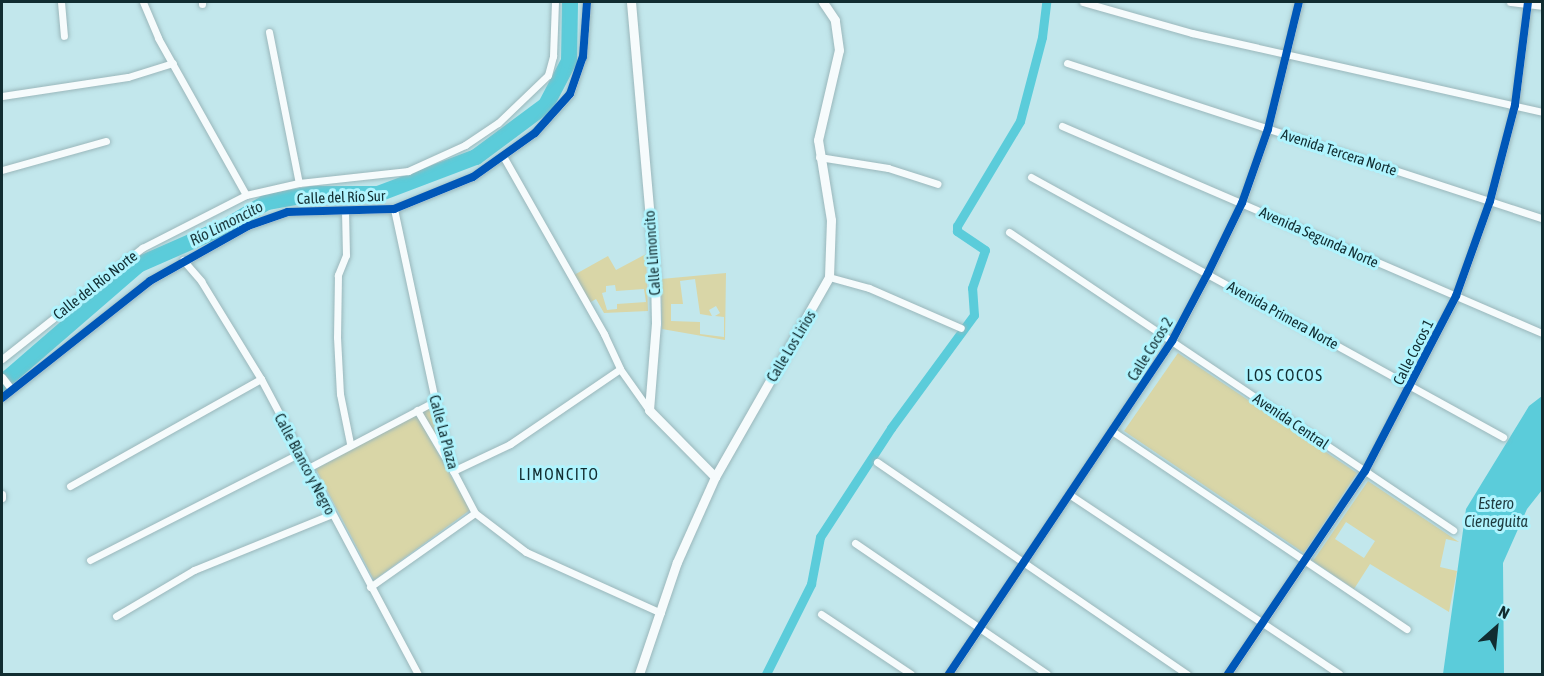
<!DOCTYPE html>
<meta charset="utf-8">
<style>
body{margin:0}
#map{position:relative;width:1544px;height:676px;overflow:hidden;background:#c2e7ec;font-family:"Asap Condensed",sans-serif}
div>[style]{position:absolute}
.green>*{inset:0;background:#d9d6a7}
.water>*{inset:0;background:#5bccda}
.canal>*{height:9px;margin:-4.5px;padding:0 4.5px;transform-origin:4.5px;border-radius:4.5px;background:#5bccda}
.river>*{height:16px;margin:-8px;padding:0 8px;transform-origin:8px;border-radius:8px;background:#5bccda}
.roads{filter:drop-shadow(0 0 2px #9ab7bb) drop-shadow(0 0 2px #9ab7bb)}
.minor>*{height:7px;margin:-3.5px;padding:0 3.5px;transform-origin:3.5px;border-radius:3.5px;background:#f6fbfc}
.tertiary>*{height:9px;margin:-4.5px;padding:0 4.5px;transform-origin:4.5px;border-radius:4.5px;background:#f6fbfc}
.cycleway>*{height:8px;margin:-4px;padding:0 4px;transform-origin:4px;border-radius:4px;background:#0057b8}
span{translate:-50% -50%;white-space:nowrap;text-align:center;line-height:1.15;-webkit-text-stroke:6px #b0f4fe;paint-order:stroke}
.street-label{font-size:15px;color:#112d31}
.water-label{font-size:16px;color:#1e3b3f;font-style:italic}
.neighbourhood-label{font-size:16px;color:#112d31;letter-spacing:1.5px}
.frame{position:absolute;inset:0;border:3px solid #112d31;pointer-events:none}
.north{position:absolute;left:1466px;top:598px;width:60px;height:60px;-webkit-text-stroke:4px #b0f4fe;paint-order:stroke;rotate:27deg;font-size:16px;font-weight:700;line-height:24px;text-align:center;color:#112d31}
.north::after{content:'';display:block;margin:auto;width:21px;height:27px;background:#112d31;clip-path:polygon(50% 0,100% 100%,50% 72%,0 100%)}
</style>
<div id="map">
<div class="green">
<i style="clip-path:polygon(evenodd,646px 254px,648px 311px,604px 313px,596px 299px,589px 303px,574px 275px,608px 256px,616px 270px,646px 254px,615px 285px,616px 291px,644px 289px,646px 302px,617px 304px,617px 309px,607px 310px,602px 293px,606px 292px,606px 286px,615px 285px)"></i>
<i style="clip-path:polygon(evenodd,726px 273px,725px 340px,662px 329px,661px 279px,726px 273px,695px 279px,700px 314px,712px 316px,709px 310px,716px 306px,720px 313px,715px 316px,724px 317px,724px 337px,700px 334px,700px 322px,671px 321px,671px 304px,683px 304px,680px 281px,695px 279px)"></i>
<i style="clip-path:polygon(1178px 353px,1357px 473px,1304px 553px,1124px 431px)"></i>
<i style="clip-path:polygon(433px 405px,448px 456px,421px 411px)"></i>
<i style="clip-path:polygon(416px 414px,470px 510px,374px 580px,316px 469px)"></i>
<i style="clip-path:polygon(evenodd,1368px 481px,1459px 542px,1446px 539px,1440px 567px,1457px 571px,1449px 612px,1370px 564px,1354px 589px,1313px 561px,1368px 481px,1346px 522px,1375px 541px,1364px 558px,1335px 539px,1346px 522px)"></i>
</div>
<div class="water">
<i style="clip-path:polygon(1542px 396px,1542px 490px,1527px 509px,1503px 563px,1504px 674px,1443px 674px,1466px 509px,1529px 406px)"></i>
</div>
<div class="canal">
<i style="left:766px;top:674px;width:101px;rotate:-63.4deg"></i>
<i style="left:811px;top:584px;width:48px;rotate:-79.2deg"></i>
<i style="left:820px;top:537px;width:130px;rotate:-56.9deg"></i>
<i style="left:891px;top:428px;width:140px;rotate:-53.7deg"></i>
<i style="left:974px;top:315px;width:27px;rotate:-94deg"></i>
<i style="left:972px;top:288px;width:40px;rotate:-71.1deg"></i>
<i style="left:985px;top:250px;width:34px;rotate:-146deg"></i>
<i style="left:957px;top:231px;width:5px;rotate:-90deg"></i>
<i style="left:957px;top:226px;width:122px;rotate:-59deg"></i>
<i style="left:1020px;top:121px;width:87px;rotate:-75.3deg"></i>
<i style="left:1042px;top:37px;width:35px;rotate:-83deg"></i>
</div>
<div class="river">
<i style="left:2px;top:383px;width:180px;rotate:-40.9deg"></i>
<i style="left:138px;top:265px;width:97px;rotate:-23.7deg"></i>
<i style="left:227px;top:226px;width:47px;rotate:-31deg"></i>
<i style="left:267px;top:202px;width:47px;rotate:-9.9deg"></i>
<i style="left:313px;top:194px;width:65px"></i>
<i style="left:378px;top:194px;width:105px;rotate:-20.7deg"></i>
<i style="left:476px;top:157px;width:87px;rotate:-36.6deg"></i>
<i style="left:546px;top:105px;width:50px;rotate:-62.4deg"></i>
<i style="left:569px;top:61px;width:59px;rotate:-89deg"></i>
</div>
<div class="roads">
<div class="minor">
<i style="left:61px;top:2px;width:34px;rotate:85deg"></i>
<i style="left:143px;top:2px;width:39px;rotate:67deg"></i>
<i style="left:158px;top:38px;width:180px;rotate:60.7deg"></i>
<i style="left:202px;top:2px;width:2px;rotate:90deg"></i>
<i style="left:1083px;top:2px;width:113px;rotate:15.9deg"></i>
<i style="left:1192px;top:33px;width:359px;rotate:12.7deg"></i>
<i style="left:1510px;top:2px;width:32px;rotate:7deg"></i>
<i style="left:269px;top:32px;width:154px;rotate:78.8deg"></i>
<i style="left:1067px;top:63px;width:500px;rotate:18.1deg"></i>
<i style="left:2px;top:96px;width:127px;rotate:-8.6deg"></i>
<i style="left:128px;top:77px;width:47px;rotate:-17.3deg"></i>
<i style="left:1062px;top:126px;width:523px;rotate:23.33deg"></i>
<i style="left:503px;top:156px;width:205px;rotate:60.4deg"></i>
<i style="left:604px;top:334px;width:38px;rotate:65deg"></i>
<i style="left:620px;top:369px;width:50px;rotate:54.7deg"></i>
<i style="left:819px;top:157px;width:70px;rotate:9.1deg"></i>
<i style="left:888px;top:168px;width:52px;rotate:17.7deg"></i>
<i style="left:2px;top:170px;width:108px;rotate:-15.6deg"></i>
<i style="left:1031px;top:177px;width:539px;rotate:28.85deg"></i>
<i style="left:394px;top:209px;width:196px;rotate:77.9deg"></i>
<i style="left:435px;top:401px;width:72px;rotate:75.6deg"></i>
<i style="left:453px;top:471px;width:47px;rotate:62.4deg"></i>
<i style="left:475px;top:513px;width:64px;rotate:37.4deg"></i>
<i style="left:526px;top:552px;width:148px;rotate:24.3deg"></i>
<i style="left:345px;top:211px;width:44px;rotate:88.7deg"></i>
<i style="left:346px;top:255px;width:22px;rotate:112deg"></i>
<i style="left:338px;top:275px;width:62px;rotate:90.9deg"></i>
<i style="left:337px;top:337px;width:57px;rotate:87deg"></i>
<i style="left:340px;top:394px;width:50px;rotate:78.5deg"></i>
<i style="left:1009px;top:232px;width:535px;rotate:33.87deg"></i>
<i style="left:183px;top:260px;width:28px;rotate:49deg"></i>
<i style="left:201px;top:281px;width:115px;rotate:58.5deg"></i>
<i style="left:261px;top:379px;width:334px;rotate:62deg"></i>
<i style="left:829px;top:277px;width:41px;rotate:15.4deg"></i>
<i style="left:869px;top:288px;width:100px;rotate:23.5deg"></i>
<i style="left:2px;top:359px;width:179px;rotate:-38.4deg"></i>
<i style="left:142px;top:248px;width:117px;rotate:-27deg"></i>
<i style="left:246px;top:195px;width:54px;rotate:-12.8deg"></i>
<i style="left:299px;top:183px;width:110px;rotate:-6.3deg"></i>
<i style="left:408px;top:171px;width:63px;rotate:-24.5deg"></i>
<i style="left:465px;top:145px;width:40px;rotate:-34deg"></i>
<i style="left:498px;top:123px;width:69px;rotate:-43.8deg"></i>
<i style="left:548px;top:75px;width:20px;rotate:-75deg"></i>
<i style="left:553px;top:56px;width:54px;rotate:-87.9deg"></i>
<i style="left:2px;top:377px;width:16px;rotate:52deg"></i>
<i style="left:2px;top:398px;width:189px;rotate:-38.3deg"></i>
<i style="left:150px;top:281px;width:112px;rotate:-29.3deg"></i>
<i style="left:248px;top:226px;width:42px;rotate:-19.3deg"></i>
<i style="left:288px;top:212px;width:106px;rotate:-1.6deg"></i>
<i style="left:394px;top:209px;width:85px;rotate:-22.1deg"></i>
<i style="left:473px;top:177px;width:76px;rotate:-35.4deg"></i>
<i style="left:535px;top:133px;width:52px;rotate:-48.1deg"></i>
<i style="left:570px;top:94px;width:39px;rotate:-71deg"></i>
<i style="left:583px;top:57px;width:55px;rotate:-85.8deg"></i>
<i style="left:417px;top:410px;width:63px;rotate:59.3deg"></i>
<i style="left:1112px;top:431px;width:355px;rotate:33.9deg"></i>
<i style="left:877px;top:462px;width:376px;rotate:34.4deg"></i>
<i style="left:310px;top:467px;width:141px;rotate:-27.8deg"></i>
<i style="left:453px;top:471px;width:63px;rotate:-25.3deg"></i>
<i style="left:510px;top:444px;width:133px;rotate:-34.3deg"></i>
<i style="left:70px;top:486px;width:219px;rotate:-29.3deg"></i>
<i style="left:2px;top:494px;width:4px;rotate:90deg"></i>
<i style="left:1070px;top:495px;width:323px;rotate:33.6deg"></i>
<i style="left:855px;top:543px;width:232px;rotate:34.3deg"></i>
<i style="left:90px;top:560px;width:236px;rotate:-27deg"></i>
<i style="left:370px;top:587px;width:128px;rotate:-35.2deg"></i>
<i style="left:821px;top:614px;width:108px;rotate:33.7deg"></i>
<i style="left:116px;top:616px;width:91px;rotate:-30.5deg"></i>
<i style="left:194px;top:570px;width:149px;rotate:-22.1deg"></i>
<i style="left:949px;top:674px;width:401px;rotate:-56.2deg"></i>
<i style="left:1172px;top:341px;width:77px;rotate:-62.1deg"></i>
<i style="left:1208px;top:273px;width:78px;rotate:-64.1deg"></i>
<i style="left:1242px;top:203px;width:78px;rotate:-70.6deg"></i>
<i style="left:1268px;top:129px;width:131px;rotate:-76.3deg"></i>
<i style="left:1228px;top:674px;width:245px;rotate:-56deg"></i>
<i style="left:1365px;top:471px;width:197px;rotate:-62.5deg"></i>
<i style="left:1456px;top:296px;width:101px;rotate:-70.3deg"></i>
<i style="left:1490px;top:201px;width:99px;rotate:-75.4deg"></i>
<i style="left:1515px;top:105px;width:104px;rotate:-82.8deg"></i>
</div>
<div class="tertiary">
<i style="left:631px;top:2px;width:275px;rotate:85deg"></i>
<i style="left:655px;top:276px;width:47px;rotate:88.8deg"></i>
<i style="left:656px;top:323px;width:87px;rotate:94.6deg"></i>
<i style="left:649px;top:410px;width:94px;rotate:45.4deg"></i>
<i style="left:639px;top:674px;width:118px;rotate:-71.3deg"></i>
<i style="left:677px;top:562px;width:93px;rotate:-65.9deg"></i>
<i style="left:715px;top:477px;width:230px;rotate:-60.3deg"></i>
<i style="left:829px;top:277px;width:57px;rotate:-88deg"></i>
<i style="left:831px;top:220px;width:81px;rotate:-99.2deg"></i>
<i style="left:818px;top:140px;width:92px;rotate:-76.9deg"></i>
<i style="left:839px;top:50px;width:30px;rotate:-98deg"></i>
<i style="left:835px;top:20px;width:22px;rotate:-124deg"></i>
</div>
</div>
<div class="cycleway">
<i style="left:2px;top:398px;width:189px;rotate:-38.3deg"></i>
<i style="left:150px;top:281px;width:112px;rotate:-29.3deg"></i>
<i style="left:248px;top:226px;width:42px;rotate:-19.3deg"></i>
<i style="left:288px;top:212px;width:106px;rotate:-1.6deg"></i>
<i style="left:394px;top:209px;width:85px;rotate:-22.1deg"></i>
<i style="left:473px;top:177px;width:76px;rotate:-35.4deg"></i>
<i style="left:535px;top:133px;width:52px;rotate:-48.1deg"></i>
<i style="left:570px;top:94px;width:39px;rotate:-71deg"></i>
<i style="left:583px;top:57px;width:55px;rotate:-85.8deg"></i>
<i style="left:949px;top:674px;width:401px;rotate:-56.2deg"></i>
<i style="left:1172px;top:341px;width:77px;rotate:-62.1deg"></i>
<i style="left:1208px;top:273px;width:78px;rotate:-64.1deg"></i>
<i style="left:1242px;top:203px;width:78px;rotate:-70.6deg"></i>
<i style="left:1268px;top:129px;width:131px;rotate:-76.3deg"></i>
<i style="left:1228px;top:674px;width:245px;rotate:-56deg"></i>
<i style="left:1365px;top:471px;width:197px;rotate:-62.5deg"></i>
<i style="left:1456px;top:296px;width:101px;rotate:-70.3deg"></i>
<i style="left:1490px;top:201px;width:99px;rotate:-75.4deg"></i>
<i style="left:1515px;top:105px;width:104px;rotate:-82.8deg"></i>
</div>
<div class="street-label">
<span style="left:1339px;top:152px;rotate:18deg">Avenida Tercera Norte</span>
<span style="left:341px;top:197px;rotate:-2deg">Calle del Río Sur</span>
<span style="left:1319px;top:237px;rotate:24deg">Avenida Segunda Norte</span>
<span style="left:652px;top:253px;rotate:-94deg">Calle Limoncito</span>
<span style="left:95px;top:285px;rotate:-38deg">Calle del Río Norte</span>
<span style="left:1283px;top:315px;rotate:29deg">Avenida Primera Norte</span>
<span style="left:791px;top:346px;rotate:-59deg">Calle Los Lirios</span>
<span style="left:1150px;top:349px;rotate:-58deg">Calle Cocos 2</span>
<span style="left:1413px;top:352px;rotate:-63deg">Calle Cocos 1</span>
<span style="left:1291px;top:421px;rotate:34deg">Avenida Central</span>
<span style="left:444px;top:432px;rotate:75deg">Calle La Plaza</span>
<span style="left:305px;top:464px;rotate:62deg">Calle Blanco y Negro</span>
</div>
<div class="water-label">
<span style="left:226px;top:223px;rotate:-27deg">Río Limoncito</span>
<span style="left:1496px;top:512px">Estero<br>Cieneguita</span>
</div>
<div class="neighbourhood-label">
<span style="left:1285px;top:375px">LOS COCOS</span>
<span style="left:559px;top:474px">LIMONCITO</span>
</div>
<div class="frame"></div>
<div class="north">N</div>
</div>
